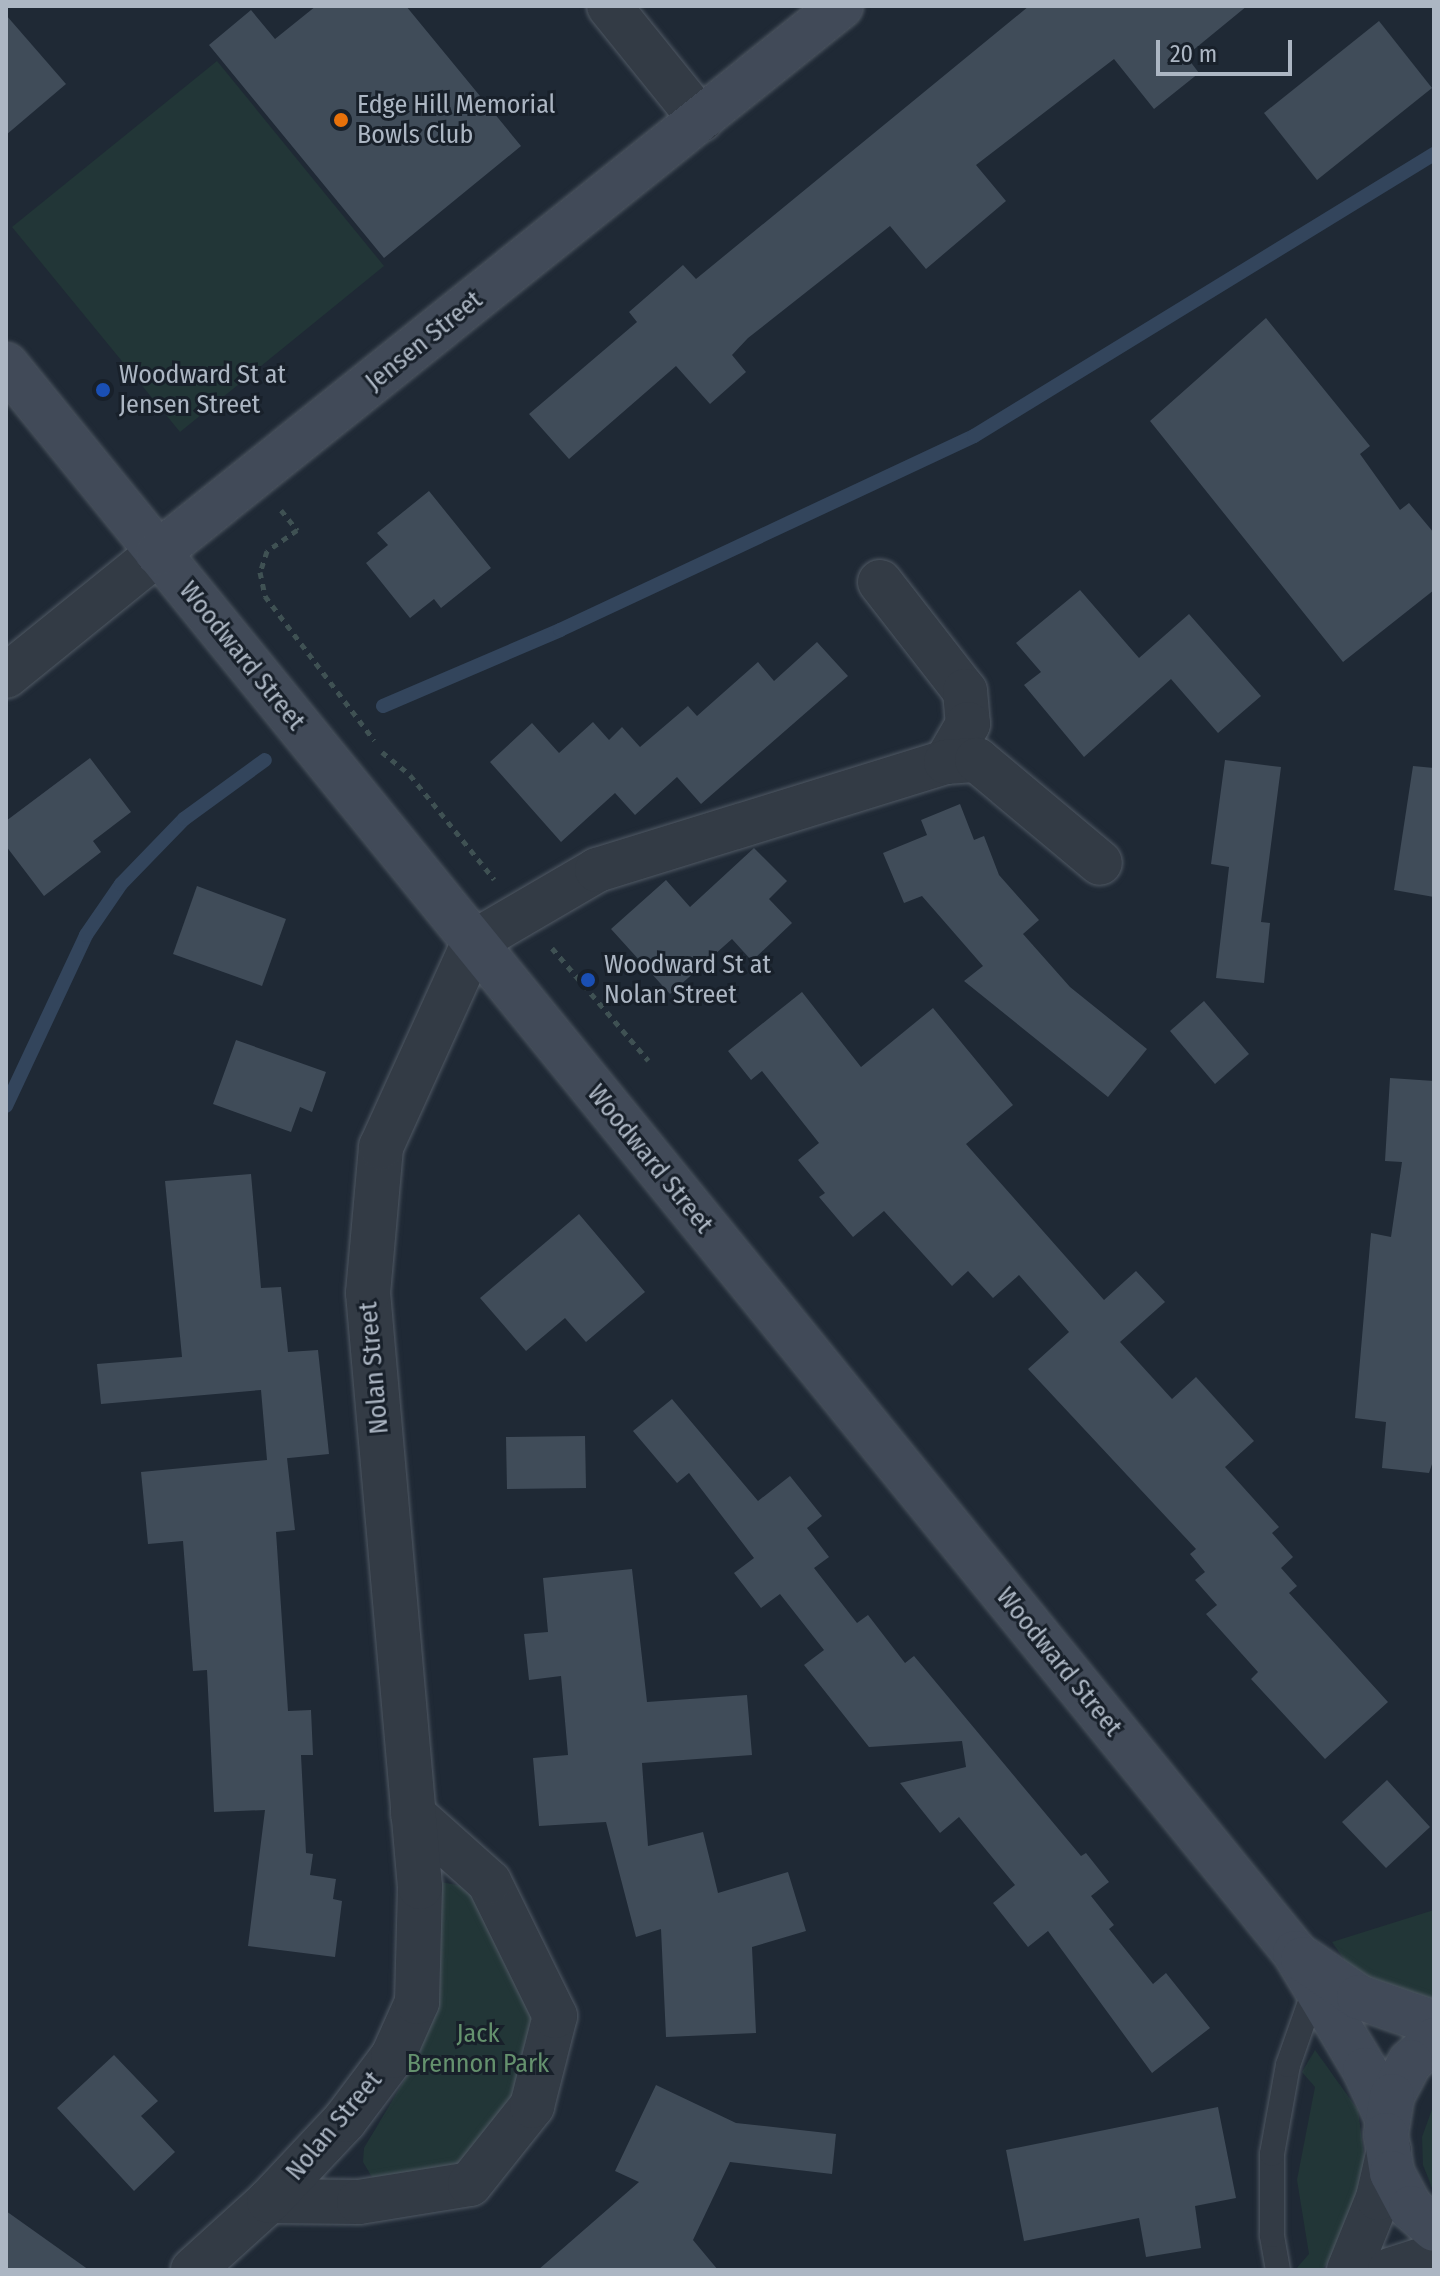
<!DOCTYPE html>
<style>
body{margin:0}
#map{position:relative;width:1440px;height:2276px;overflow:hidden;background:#1f2935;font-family:"Fira Sans Condensed",sans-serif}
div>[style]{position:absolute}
.green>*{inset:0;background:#223637}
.stream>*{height:14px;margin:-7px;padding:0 7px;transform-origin:7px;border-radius:7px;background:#33455c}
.building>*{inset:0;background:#404c59}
.path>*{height:5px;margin-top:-2.5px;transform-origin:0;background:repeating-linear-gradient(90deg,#3f5153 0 6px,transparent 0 12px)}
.roads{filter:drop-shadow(0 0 2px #505964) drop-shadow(0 0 2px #505964)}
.lane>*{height:24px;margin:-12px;padding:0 12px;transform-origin:12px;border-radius:12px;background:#333b45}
.street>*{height:44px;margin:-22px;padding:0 22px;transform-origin:22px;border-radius:22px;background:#333b45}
.secondary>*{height:44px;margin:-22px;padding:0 22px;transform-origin:22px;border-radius:22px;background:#414a58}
.dots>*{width:22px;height:22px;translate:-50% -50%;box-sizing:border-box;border:4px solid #18202a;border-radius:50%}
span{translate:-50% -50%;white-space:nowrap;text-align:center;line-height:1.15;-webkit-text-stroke:6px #18202a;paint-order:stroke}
.poi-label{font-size:26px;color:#acb6c3}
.left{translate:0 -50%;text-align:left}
.street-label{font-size:26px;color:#acb6c3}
.park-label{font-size:26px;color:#65926e}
.frame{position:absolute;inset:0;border:8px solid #acb6c3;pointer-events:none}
.scale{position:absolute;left:1156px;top:40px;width:136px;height:36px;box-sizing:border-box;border:4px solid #acb6c3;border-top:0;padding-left:10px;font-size:24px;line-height:28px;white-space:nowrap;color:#acb6c3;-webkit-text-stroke:6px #18202a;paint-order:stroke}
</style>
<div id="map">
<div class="green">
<i style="clip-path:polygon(217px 61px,384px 266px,180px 432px,12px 227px)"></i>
<i style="clip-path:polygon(435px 1881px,468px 1887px,536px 2021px,534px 2062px,490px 2151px,394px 2191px,372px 2177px,363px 2162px,364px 2148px,420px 2054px)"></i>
<i style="clip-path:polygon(1434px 1910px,1434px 2009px,1361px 1984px,1332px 1942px)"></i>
<i style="clip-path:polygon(1315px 2050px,1358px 2110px,1365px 2163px,1358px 2210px,1342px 2243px,1322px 2270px,1295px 2270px,1309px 2254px,1297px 2180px,1315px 2087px,1302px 2072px)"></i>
<i style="clip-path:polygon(1434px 2104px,1434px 2193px,1423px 2165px,1422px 2137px)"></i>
</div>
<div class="stream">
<i style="left:383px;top:706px;width:193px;rotate:-23.2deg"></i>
<i style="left:560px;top:630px;width:457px;rotate:-25.1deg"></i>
<i style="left:974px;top:436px;width:540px;rotate:-31.51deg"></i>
<i style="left:6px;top:1106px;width:189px;rotate:-64.9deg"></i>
<i style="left:86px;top:935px;width:62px;rotate:-55.5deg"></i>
<i style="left:121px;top:884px;width:91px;rotate:-45.9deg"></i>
<i style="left:184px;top:819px;width:100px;rotate:-36.1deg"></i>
</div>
<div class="building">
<i style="clip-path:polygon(316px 6px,406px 6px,521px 146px,384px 258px,209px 45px,251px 10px,275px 39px)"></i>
<i style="clip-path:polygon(1029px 6px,1247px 6px,1186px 56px,1199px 73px,1154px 109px,1114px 59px,976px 165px,1006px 201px,926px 269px,890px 226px,748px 338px,732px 355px,746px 372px,710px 404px,676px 366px,569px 459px,529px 414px,637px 322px,629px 312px,683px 265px,696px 279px)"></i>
<i style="clip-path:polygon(6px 15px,66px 84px,6px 135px)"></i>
<i style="clip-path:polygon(1379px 21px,1432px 88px,1317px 180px,1264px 113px)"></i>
<i style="clip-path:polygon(1266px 318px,1370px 446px,1360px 454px,1400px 510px,1409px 503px,1434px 533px,1434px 590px,1343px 662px,1150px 421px)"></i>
<i style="clip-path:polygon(429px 491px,491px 568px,441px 608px,434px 599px,410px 618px,366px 563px,388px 545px,377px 533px)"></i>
<i style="clip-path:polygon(1080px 590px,1139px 658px,1189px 614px,1261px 696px,1218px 733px,1171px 679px,1084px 757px,1024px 685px,1041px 672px,1016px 643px)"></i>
<i style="clip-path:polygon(817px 642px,848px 676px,701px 804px,677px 777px,635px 815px,615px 793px,561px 842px,490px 762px,532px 723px,559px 753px,593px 722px,609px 740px,622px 727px,640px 747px,688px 706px,697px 716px,758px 662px,774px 681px)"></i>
<i style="clip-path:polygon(90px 758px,131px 812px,93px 841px,101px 852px,44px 896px,6px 846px,6px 821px)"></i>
<i style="clip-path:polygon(1225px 760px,1281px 767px,1261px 922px,1270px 923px,1264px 983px,1216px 978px,1229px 867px,1211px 864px)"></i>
<i style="clip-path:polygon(1413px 766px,1434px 768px,1434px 897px,1394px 890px)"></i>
<i style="clip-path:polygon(960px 804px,974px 840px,984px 836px,999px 875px,1039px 920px,1023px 934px,1070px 987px,1147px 1049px,1108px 1097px,964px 981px,983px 966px,922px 896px,904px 903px,883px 853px,927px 835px,921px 820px)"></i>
<i style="clip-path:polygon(754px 848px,787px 881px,769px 899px,792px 923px,752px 961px,732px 939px,670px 994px,611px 929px,666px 880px,690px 907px)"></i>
<i style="clip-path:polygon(197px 886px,286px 919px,262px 986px,173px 954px)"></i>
<i style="clip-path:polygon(802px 992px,861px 1067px,933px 1008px,1013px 1105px,966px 1144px,1104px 1300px,1136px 1271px,1165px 1302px,1120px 1342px,1172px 1399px,1196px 1377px,1254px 1441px,1225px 1467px,1279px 1527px,1272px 1533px,1293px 1557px,1281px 1568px,1297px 1586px,1289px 1593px,1388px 1702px,1325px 1759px,1251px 1679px,1258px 1672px,1206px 1614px,1217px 1605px,1195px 1580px,1205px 1572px,1190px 1554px,1196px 1549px,1028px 1369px,1069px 1332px,1019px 1275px,993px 1298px,968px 1271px,952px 1286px,884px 1211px,853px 1237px,819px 1197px,825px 1193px,798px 1160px,819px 1143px,762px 1071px,751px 1080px,728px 1051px)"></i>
<i style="clip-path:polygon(1204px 1001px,1249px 1054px,1215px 1084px,1170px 1031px)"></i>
<i style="clip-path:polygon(236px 1040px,326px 1072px,312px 1112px,300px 1107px,291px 1132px,213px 1104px)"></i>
<i style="clip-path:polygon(1390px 1078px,1434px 1081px,1434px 1458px,1429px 1473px,1382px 1468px,1386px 1422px,1355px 1418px,1371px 1233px,1391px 1237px,1402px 1162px,1385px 1161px)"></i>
<i style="clip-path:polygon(251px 1174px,261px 1288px,281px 1287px,288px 1352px,318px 1350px,329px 1454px,269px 1460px,287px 1458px,295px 1530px,276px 1532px,288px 1711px,311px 1710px,313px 1755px,301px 1755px,306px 1853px,313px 1854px,310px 1875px,336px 1879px,333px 1899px,342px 1901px,335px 1957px,248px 1946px,265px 1810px,214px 1812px,207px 1670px,193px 1671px,183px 1541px,148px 1544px,141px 1472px,267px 1460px,261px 1390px,101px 1404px,97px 1364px,182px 1357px,165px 1181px)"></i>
<i style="clip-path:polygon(579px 1214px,645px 1292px,586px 1342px,565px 1318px,526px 1351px,480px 1298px)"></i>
<i style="clip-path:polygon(672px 1399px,758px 1501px,790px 1476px,822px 1516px,807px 1528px,829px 1557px,814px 1568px,857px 1623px,868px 1615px,905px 1663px,914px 1656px,1081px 1856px,1086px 1853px,1109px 1882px,1091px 1896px,1114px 1925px,1109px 1929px,1153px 1984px,1166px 1973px,1210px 2028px,1152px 2073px,1048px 1931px,1028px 1947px,993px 1903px,1015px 1885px,959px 1817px,940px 1833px,900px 1783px,966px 1767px,962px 1741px,869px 1747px,804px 1665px,824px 1650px,780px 1594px,761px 1608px,734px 1573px,754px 1558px,689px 1473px,677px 1483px,633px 1431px)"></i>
<i style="clip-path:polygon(585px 1436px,586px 1488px,507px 1489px,506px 1437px)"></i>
<i style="clip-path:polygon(632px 1569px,647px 1702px,747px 1695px,752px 1755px,642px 1763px,648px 1846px,703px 1832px,718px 1893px,788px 1872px,806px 1931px,752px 1947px,756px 2033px,666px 2037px,661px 1929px,636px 1937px,606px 1822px,539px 1826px,533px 1758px,568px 1755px,561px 1676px,529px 1680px,524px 1634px,548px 1632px,543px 1578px)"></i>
<i style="clip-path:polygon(1387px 1780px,1430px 1827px,1386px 1868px,1342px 1822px)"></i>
<i style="clip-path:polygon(114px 2055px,158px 2101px,141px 2116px,175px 2152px,134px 2191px,57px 2108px)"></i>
<i style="clip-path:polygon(656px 2085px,736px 2123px,836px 2134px,832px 2174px,730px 2162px,693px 2240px,718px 2270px,538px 2270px,639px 2182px,615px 2171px)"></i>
<i style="clip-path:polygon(1218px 2107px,1236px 2198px,1195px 2206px,1201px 2248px,1146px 2257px,1139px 2218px,1024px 2241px,1006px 2150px)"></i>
<i style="clip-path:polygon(6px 2211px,89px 2270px,6px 2270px)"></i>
</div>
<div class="path">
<i style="left:281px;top:510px;width:26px;rotate:51deg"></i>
<i style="left:297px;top:530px;width:37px;rotate:145deg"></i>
<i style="left:267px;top:551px;width:22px;rotate:108deg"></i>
<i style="left:260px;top:572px;width:25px;rotate:78deg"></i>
<i style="left:265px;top:596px;width:181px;rotate:52.9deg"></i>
<i style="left:382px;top:752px;width:36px;rotate:39deg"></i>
<i style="left:410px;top:775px;width:134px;rotate:51.1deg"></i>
<i style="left:552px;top:948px;width:148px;rotate:49.4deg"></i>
</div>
<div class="roads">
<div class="lane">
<i style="left:1278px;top:2270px;width:36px;rotate:-100deg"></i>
<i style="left:1272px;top:2235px;width:81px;rotate:-90deg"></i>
<i style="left:1272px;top:2154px;width:90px;rotate:-79.8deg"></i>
<i style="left:1288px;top:2065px;width:82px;rotate:-70.7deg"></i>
</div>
<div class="street">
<i style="left:609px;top:6px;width:146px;rotate:51.1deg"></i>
<i style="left:880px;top:582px;width:138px;rotate:52.1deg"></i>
<i style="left:965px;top:691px;width:33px;rotate:85deg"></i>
<i style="left:968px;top:724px;width:44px;rotate:120.1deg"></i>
<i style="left:6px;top:676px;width:196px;rotate:-39deg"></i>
<i style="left:269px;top:2201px;width:90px;rotate:0.6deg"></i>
<i style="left:359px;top:2202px;width:112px;rotate:-9.2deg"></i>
<i style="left:470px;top:2184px;width:100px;rotate:-51.5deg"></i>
<i style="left:532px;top:2106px;width:93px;rotate:-75.7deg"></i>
<i style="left:555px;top:2016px;width:149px;rotate:-116.2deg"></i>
<i style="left:489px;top:1882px;width:102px;rotate:-138.2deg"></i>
<i style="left:193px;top:2270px;width:103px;rotate:-42.2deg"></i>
<i style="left:269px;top:2201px;width:111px;rotate:-46.8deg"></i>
<i style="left:345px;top:2120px;width:80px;rotate:-53.1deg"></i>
<i style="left:393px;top:2056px;width:59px;rotate:-66deg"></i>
<i style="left:417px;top:2002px;width:115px;rotate:-88.5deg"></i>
<i style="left:420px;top:1887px;width:596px;rotate:-95deg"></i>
<i style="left:368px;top:1293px;width:147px;rotate:-84.9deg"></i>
<i style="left:381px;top:1147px;width:225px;rotate:-65.6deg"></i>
<i style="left:474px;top:942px;width:143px;rotate:-30.3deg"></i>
<i style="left:597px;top:870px;width:365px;rotate:-17.2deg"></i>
<i style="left:946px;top:762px;width:31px;rotate:-4deg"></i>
<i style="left:977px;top:760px;width:160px;rotate:39.9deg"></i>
<i style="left:1349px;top:2270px;width:78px;rotate:-68.1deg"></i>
<i style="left:1378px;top:2198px;width:49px;rotate:-77.1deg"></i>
<i style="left:1390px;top:2270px;width:46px;rotate:-17.7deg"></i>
</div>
<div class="secondary">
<i style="left:6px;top:365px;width:2045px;rotate:50.93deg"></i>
<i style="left:1295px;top:1953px;width:136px;rotate:59.1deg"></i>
<i style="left:1365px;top:2070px;width:55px;rotate:65.3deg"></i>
<i style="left:158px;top:553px;width:875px;rotate:-38.69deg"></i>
<i style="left:1303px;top:1959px;width:68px;rotate:34.2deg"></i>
<i style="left:1359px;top:1997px;width:79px;rotate:19.1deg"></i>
<i style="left:1434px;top:2040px;width:33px;rotate:137deg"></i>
<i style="left:1410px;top:2062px;width:38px;rotate:118deg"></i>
<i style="left:1392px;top:2096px;width:39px;rotate:99deg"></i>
<i style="left:1386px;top:2135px;width:38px;rotate:81deg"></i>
<i style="left:1392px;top:2173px;width:40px;rotate:62deg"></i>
<i style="left:1411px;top:2208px;width:31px;rotate:42deg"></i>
</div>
</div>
<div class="dots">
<i style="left:341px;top:120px;background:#e8710a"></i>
<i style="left:103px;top:390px;background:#1a4fb4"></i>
<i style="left:588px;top:980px;background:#1a4fb4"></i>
</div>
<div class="poi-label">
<span class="left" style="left:357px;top:120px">Edge Hill Memorial<br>Bowls Club</span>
<span class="left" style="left:119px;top:390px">Woodward St at<br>Jensen Street</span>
<span class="left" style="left:604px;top:980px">Woodward St at<br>Nolan Street</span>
</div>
<div class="street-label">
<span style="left:424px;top:341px;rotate:-39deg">Jensen Street</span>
<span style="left:242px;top:656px;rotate:51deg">Woodward Street</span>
<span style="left:650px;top:1159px;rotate:51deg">Woodward Street</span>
<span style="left:374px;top:1368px;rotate:-95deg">Nolan Street</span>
<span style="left:1059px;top:1662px;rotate:51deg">Woodward Street</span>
<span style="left:334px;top:2126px;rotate:-50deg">Nolan Street</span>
</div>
<div class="park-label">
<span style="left:478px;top:2049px">Jack<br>Brennon Park</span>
</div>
<div class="frame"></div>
<div class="scale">20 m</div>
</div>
